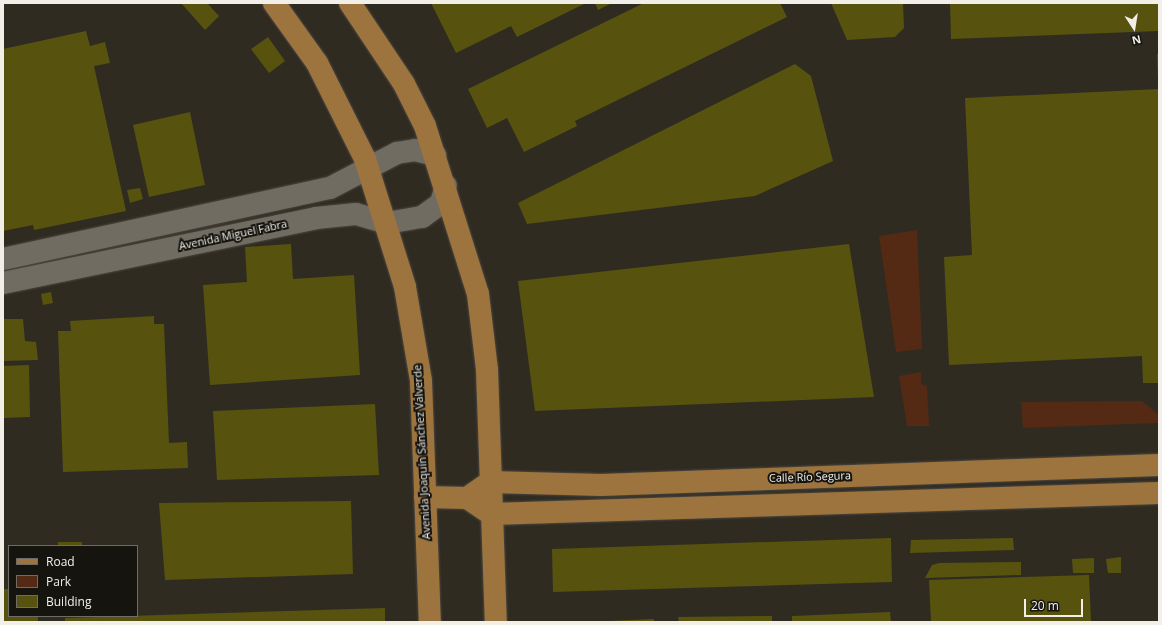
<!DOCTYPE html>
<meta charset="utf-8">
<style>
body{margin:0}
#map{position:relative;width:1162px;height:625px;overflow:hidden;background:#2f2b21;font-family:"Open Sans",sans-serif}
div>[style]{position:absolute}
.green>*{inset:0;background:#542a14}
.building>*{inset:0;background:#57530f}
.roads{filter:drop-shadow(0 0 1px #4c4840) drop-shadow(0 0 1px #4c4840)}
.minor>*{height:22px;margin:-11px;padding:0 11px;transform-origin:11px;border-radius:11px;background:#716c61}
.major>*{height:22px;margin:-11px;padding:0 11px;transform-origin:11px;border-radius:11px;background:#9d733e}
span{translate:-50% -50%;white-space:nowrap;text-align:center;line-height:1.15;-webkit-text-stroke:4px #15140f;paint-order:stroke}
.street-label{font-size:11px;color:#f2efe9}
.frame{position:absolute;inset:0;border:4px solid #f2efe9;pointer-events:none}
.legend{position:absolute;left:8px;top:545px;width:130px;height:72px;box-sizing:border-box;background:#15140f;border:1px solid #6d6c66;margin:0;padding:5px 7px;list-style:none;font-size:12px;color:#f2efe9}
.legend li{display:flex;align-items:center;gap:8px;height:20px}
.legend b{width:20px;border:1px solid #6d6c66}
.north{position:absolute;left:1114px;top:8px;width:40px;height:40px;-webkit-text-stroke:3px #15140f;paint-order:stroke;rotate:168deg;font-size:11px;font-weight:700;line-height:16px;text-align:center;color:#f2efe9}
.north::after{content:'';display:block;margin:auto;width:14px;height:18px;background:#f2efe9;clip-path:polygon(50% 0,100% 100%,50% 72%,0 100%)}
.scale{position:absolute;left:1024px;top:599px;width:59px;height:18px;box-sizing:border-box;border:2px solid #f2efe9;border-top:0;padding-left:5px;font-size:12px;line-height:14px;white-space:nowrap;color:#f2efe9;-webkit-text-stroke:3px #15140f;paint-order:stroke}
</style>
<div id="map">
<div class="green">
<i style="clip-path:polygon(917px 230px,922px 349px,896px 352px,879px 236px)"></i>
<i style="clip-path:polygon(921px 372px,921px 384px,927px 386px,929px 426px,907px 426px,899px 376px)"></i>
<i style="clip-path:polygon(1142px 401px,1159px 415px,1159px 423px,1023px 428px,1021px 402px)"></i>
</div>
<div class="building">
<i style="clip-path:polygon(181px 3px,207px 3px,219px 16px,205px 30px)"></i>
<i style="clip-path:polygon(431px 3px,586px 3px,517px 37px,511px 26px,456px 53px)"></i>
<i style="clip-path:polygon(595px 3px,612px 3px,598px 10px)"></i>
<i style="clip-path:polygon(644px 3px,780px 3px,787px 17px,575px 121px,577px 126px,524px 152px,507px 118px,487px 128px,468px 89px)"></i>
<i style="clip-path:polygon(831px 3px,903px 3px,904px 28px,895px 37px,847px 40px)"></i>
<i style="clip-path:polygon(950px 3px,1159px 3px,1159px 31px,951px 39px)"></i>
<i style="clip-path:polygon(86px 31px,90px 46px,105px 42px,110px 63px,94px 66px,126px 211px,34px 230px,33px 225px,3px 231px,3px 49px)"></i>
<i style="clip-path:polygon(268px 37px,285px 61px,269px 73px,251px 49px)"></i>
<i style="clip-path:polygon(1157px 54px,1159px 54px,1159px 79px,1158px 79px)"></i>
<i style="clip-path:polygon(795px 64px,811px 76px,833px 161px,755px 196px,527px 224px,518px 203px)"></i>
<i style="clip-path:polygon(1159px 89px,1159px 383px,1143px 383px,1142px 356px,949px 365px,944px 257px,972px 255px,965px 98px)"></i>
<i style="clip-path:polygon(190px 112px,205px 185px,149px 197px,133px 125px)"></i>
<i style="clip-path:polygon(140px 188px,143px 199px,130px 203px,127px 190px)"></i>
<i style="clip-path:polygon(291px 244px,293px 279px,354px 275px,360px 375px,210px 385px,203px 285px,247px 282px,245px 247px)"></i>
<i style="clip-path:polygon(849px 244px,874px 397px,535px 411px,518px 281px)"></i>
<i style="clip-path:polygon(51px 292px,53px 303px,43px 305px,41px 294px)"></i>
<i style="clip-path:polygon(154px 316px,154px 324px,164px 324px,169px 443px,187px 442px,188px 468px,63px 472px,58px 331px,71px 331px,70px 321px)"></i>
<i style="clip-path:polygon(3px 319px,23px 319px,25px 341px,36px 342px,38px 360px,3px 361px)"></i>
<i style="clip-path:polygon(29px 365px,30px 417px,3px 418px,3px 366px)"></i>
<i style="clip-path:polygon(375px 404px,379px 475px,217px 480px,213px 411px)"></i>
<i style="clip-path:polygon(351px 501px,353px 574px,165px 580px,159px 503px)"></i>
<i style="clip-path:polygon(891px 538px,892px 582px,553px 592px,552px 549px)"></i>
<i style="clip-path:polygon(1013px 538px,1014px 550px,910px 553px,911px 540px)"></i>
<i style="clip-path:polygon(58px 542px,82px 542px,82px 546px,58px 546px)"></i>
<i style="clip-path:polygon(1121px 557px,1121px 573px,1108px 573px,1106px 559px)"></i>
<i style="clip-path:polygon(1094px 558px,1094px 573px,1073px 573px,1072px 559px)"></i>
<i style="clip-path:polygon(1021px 562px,1021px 575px,925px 578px,932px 565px,939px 563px)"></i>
<i style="clip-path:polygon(1089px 575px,1091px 622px,931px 622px,929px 580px)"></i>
<i style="clip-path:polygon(3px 589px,9px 589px,9px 616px,38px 616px,38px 622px,3px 622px)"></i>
<i style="clip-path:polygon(385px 608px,385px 622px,65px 622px,65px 618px)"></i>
<i style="clip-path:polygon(890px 612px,891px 622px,792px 622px,792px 616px)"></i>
<i style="clip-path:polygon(772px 616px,772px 622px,679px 622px,678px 617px)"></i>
<i style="clip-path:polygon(654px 619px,654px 622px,609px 622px,609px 621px)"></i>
</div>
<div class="roads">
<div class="minor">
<i style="left:3px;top:259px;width:335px;rotate:-12.3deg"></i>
<i style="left:330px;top:188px;width:76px;rotate:-27.6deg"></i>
<i style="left:397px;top:153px;width:18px;rotate:-9deg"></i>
<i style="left:415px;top:150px;width:21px;rotate:14deg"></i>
<i style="left:3px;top:283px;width:320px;rotate:-11.7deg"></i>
<i style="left:316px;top:218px;width:40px;rotate:-5.7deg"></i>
<i style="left:356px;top:214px;width:32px;rotate:16deg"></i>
<i style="left:387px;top:223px;width:36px;rotate:-10deg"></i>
<i style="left:422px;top:217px;width:24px;rotate:-36deg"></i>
<i style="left:441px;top:203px;width:18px;rotate:-74deg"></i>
</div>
<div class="major">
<i style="left:274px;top:3px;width:74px;rotate:54.4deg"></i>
<i style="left:317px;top:63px;width:107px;rotate:63.4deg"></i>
<i style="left:365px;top:159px;width:134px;rotate:72.6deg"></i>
<i style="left:405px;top:287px;width:95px;rotate:80.3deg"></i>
<i style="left:421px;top:381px;width:241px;rotate:87.9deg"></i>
<i style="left:350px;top:3px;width:97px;rotate:56.3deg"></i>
<i style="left:404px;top:84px;width:47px;rotate:63.4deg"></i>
<i style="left:425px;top:126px;width:176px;rotate:72.5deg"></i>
<i style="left:478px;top:294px;width:77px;rotate:83.2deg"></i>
<i style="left:487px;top:370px;width:252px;rotate:88deg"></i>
<i style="left:425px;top:497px;width:42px;rotate:1.4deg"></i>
<i style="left:467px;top:498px;width:29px;rotate:34deg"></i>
<i style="left:491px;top:514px;width:668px;rotate:-1.8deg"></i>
<i style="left:467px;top:498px;width:28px;rotate:-35deg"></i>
<i style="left:490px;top:482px;width:111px;rotate:1.5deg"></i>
<i style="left:601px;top:485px;width:558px;rotate:-2.05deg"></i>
</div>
</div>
<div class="street-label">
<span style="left:233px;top:235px;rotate:-12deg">Avenida Miguel Fabra</span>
<span style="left:422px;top:452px;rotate:-93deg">Avenida Joaquín Sánchez Valverde</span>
<span style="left:810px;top:477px;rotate:-2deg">Calle Río Segura</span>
</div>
<div class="frame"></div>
<ul class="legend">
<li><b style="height:5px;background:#9d733e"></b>Road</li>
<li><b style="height:11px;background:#542a14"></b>Park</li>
<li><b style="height:11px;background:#57530f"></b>Building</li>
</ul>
<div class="north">N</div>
<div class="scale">20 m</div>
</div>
